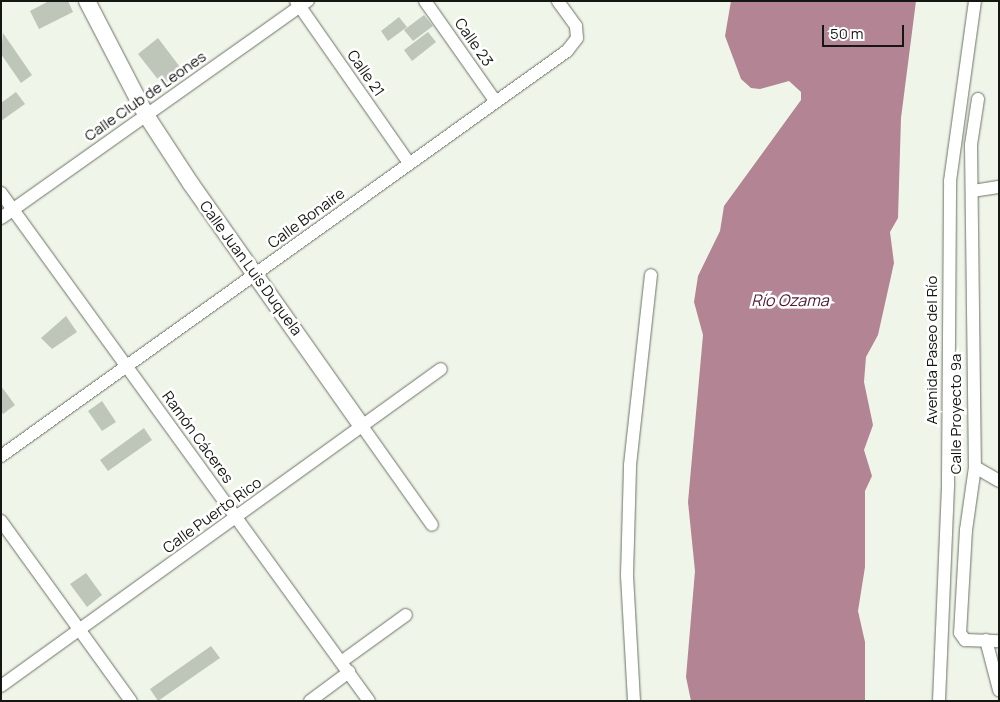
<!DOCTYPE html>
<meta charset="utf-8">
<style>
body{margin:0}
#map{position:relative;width:1000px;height:702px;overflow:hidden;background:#eff6e9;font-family:Manrope,sans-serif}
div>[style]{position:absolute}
.water>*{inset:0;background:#b38494}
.building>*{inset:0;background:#bec5b9}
.roads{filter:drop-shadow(0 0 1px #6c7267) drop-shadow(0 0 1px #6c7267)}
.minor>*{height:12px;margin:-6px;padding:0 6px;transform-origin:6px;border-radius:6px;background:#fff}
.major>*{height:16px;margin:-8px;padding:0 8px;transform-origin:8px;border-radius:8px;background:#fff}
span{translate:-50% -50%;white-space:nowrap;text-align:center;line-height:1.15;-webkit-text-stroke:5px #fff;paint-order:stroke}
.street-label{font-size:15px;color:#151713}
.water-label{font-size:16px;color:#531831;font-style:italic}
.frame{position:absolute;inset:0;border:2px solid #151713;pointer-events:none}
.scale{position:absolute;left:822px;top:25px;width:82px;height:22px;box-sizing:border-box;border:2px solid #151713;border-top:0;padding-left:6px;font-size:15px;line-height:18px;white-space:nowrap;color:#151713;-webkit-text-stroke:4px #fff;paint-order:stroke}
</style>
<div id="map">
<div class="water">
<i style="clip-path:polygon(731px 1px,916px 1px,901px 118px,898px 218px,890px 232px,894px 263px,878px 335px,866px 357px,864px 382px,873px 425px,864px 450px,872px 476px,865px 491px,865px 567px,858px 611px,865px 642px,865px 701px,691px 701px,686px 677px,695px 571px,688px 502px,703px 335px,694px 302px,698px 276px,720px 231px,724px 206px,801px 100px,801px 92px,789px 81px,760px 89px,751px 88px,741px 79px,725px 36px)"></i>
</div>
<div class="building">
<i style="clip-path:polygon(49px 1px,68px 1px,73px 12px,39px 29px,30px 11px)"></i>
<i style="clip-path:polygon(424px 15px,433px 26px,413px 41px,404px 30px)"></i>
<i style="clip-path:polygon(399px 17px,407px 27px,388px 41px,381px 31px)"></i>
<i style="clip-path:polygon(428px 32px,436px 42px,412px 61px,404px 50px)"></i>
<i style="clip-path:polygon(3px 33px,32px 75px,21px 83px,1px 54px)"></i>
<i style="clip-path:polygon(158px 38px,183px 71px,163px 86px,138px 54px)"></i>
<i style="clip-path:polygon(16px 92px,25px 104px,1px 121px,1px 103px)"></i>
<i style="clip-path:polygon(66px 316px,77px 332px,52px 349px,41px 338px)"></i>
<i style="clip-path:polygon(1px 386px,15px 405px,3px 414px,1px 411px)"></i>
<i style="clip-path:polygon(102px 401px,116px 422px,102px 431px,88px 411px)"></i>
<i style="clip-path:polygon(144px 428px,152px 440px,108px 471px,100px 460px)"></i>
<i style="clip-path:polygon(86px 573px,102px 595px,87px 607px,70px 584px)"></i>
<i style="clip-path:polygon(211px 646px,220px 658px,158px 701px,150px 689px)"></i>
</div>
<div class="roads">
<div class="minor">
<i style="left:296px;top:1px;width:198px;rotate:55.1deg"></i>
<i style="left:425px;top:1px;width:123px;rotate:54.9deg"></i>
<i style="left:978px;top:99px;width:47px;rotate:98.7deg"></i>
<i style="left:971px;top:145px;width:322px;rotate:89.3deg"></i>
<i style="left:975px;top:467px;width:64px;rotate:98.1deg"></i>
<i style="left:966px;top:530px;width:103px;rotate:93.3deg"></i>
<i style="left:960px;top:633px;width:9px;rotate:54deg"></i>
<i style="left:965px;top:640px;width:34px;rotate:2deg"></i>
<i style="left:973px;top:191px;width:26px;rotate:-9deg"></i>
<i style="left:1px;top:193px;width:627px;rotate:54.08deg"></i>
<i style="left:1px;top:218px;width:376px;rotate:-35.3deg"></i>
<i style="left:362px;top:426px;width:121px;rotate:54.7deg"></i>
<i style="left:1px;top:456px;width:696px;rotate:-35.59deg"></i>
<i style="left:567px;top:51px;width:16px;rotate:-52deg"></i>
<i style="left:577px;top:38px;width:12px;rotate:-95deg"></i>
<i style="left:576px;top:26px;width:31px;rotate:-126deg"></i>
<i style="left:975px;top:467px;width:28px;rotate:30deg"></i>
<i style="left:1px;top:521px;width:222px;rotate:54.2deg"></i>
<i style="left:986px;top:640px;width:52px;rotate:75.4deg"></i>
<i style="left:341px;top:662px;width:80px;rotate:-35.9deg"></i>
<i style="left:1px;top:686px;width:542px;rotate:-35.77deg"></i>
<i style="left:310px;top:701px;width:49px;rotate:-36.6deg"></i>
<i style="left:634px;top:701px;width:126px;rotate:-93.2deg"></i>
<i style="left:627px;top:575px;width:110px;rotate:-88.4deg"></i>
<i style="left:630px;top:465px;width:191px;rotate:-83.7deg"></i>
<i style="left:939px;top:701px;width:219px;rotate:-87.6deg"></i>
<i style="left:948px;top:482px;width:301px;rotate:-89.6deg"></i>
<i style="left:950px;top:181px;width:182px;rotate:-82.1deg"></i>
</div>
<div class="major">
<i style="left:87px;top:1px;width:128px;rotate:62.6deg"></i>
<i style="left:146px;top:115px;width:82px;rotate:56.9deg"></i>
<i style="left:191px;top:184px;width:296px;rotate:54.8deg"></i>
</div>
</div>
<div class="street-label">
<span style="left:474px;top:42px;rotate:55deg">Calle 23</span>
<span style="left:366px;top:73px;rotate:55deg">Calle 21</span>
<span style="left:145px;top:96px;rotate:-35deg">Calle Club de Leones</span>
<span style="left:306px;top:218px;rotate:-36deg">Calle Bonaire</span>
<span style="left:251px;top:268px;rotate:54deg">Calle Juan Luis Duquela</span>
<span style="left:932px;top:350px;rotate:-90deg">Avenida Paseo del Río</span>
<span style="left:956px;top:414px;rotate:-90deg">Calle Proyecto 9a</span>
<span style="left:198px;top:437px;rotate:54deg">Ramón Cáceres</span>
<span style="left:212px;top:515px;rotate:-36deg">Calle Puerto Rico</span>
</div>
<div class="water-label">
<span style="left:790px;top:300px">Río Ozama</span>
</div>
<div class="frame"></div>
<div class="scale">50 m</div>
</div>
